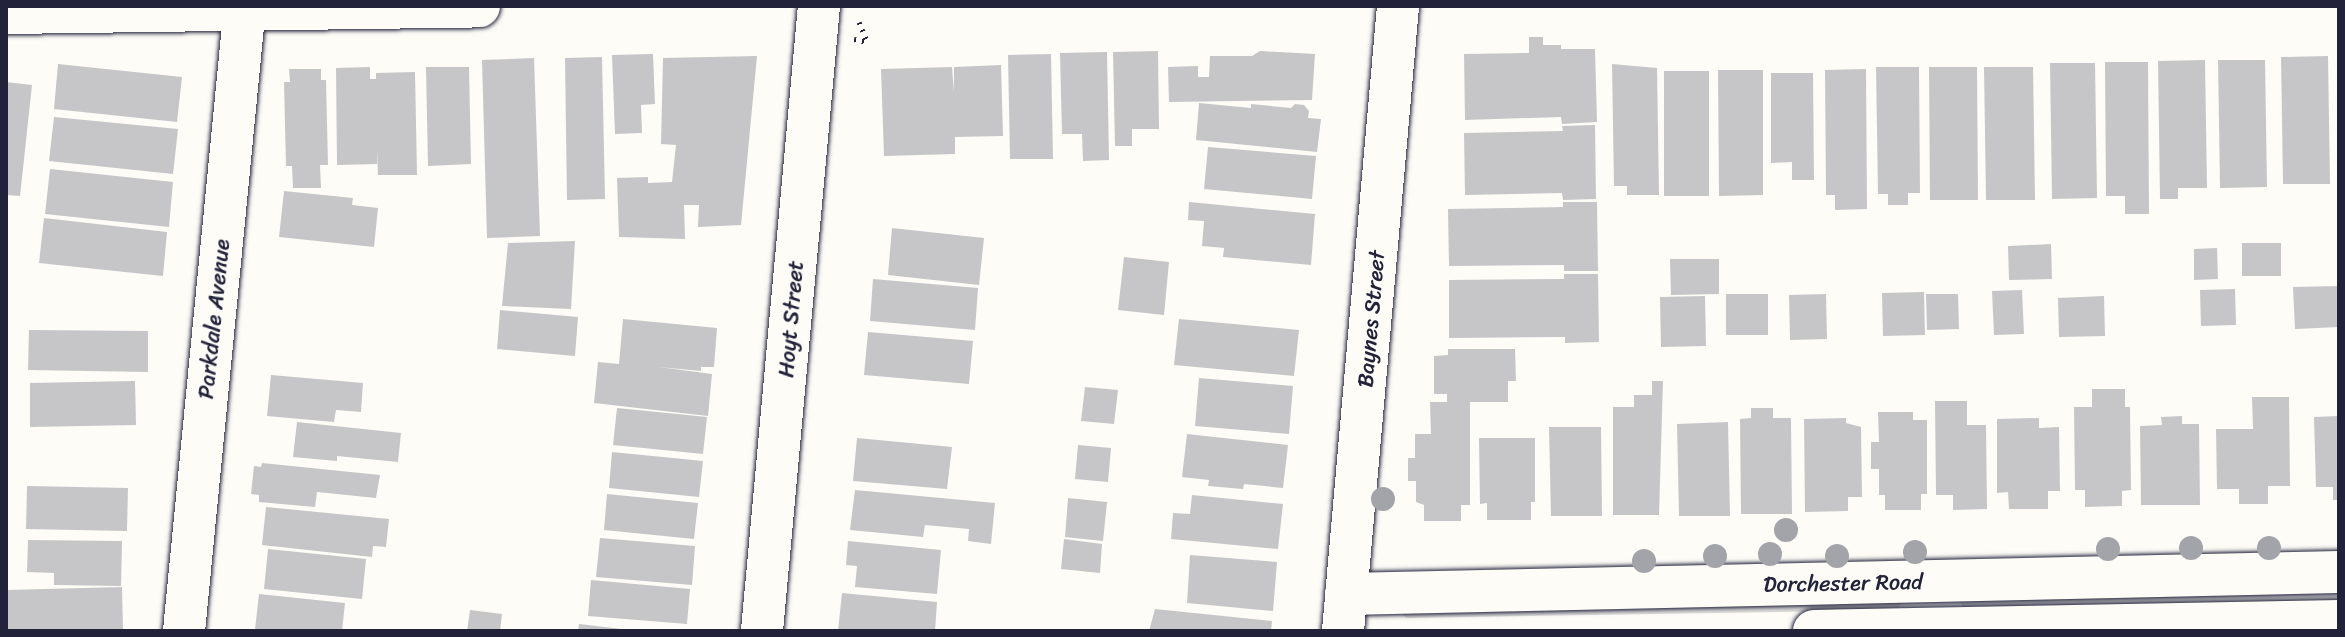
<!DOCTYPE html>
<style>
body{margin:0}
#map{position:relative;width:2345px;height:637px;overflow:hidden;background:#fdfcf7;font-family:Sriracha,sans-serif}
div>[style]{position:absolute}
.green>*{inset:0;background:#dddcdb}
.building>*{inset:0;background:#c6c6c8}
.path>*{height:5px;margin-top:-2.5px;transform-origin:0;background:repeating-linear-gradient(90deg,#22223b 0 2px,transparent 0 8px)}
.roads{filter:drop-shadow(0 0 2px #22223b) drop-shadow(0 0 2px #22223b)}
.street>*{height:42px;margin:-21px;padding:0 21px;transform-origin:21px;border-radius:21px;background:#fdfcf7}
.trees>*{width:24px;height:24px;margin:-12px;border-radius:50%;background:#a3a3aa}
span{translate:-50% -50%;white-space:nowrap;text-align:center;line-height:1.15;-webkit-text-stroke:7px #fdfcf7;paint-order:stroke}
.street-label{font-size:22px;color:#22223b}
.frame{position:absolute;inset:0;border:8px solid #22223b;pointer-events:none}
</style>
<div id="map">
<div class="green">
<i style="clip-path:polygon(2339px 585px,2339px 601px,1964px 608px,1958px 600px)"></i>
<i style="clip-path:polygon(1904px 601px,1896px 610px,1406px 618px,1399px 610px)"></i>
</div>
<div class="building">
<i style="clip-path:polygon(1529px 37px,1543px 37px,1543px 45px,1561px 45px,1561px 49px,1595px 49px,1597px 122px,1562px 124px,1561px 117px,1465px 120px,1464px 54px,1529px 53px)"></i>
<i style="clip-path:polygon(1158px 51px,1159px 129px,1132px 129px,1132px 146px,1115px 146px,1113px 52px)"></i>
<i style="clip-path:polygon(1260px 51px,1315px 54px,1312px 100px,1169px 102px,1168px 67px,1198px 66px,1198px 77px,1209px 77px,1210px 56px,1252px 56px)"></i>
<i style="clip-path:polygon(1107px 52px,1109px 160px,1083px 161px,1082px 134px,1062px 134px,1060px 53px)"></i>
<i style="clip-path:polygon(653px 54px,655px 104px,641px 105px,642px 133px,615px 134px,612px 55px)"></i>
<i style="clip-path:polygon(1051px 54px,1053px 159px,1010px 159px,1008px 55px)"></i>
<i style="clip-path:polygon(757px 56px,741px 225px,698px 227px,699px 205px,684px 205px,685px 239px,619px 237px,617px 178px,648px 177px,648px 183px,672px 182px,676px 145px,661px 144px,663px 58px)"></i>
<i style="clip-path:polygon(2328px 56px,2330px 184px,2283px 184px,2281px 57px)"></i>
<i style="clip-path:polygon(602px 57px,605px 199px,567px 200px,565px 58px)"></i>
<i style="clip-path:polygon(534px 58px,540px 236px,487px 238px,482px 60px)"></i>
<i style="clip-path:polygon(2205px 60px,2207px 188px,2178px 188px,2178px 199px,2160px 199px,2158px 61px)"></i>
<i style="clip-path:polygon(2218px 60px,2265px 60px,2267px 187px,2220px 188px)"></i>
<i style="clip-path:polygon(2105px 62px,2148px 62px,2149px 214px,2125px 214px,2125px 196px,2106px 196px)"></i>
<i style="clip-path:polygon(2050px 63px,2095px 63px,2097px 198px,2052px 199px)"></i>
<i style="clip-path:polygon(58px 64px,182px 77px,177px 122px,54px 109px)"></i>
<i style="clip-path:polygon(1612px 64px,1657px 68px,1659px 195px,1627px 195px,1627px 186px,1614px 186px)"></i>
<i style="clip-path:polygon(1001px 65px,1003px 136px,955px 137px,955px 154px,884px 156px,881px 69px,952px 67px,954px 92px,954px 67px)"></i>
<i style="clip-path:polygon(370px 67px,370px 79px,376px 79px,376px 73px,415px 72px,417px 175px,378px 175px,377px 150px,377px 164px,337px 165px,336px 68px)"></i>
<i style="clip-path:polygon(426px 67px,469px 67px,471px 164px,428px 166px)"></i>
<i style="clip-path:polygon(1876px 67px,1919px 67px,1920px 193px,1908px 193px,1908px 205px,1888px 205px,1888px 194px,1878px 194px)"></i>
<i style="clip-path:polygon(1929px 67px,1977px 67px,1978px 200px,1930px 200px)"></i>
<i style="clip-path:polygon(1984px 67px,2033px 67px,2035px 200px,1986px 200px)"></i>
<i style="clip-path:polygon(289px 69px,321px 69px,321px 80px,326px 80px,328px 165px,320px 165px,321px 188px,293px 188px,292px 166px,286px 166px,284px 82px,290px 82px)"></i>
<i style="clip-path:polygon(1866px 69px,1867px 209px,1835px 210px,1835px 195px,1826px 195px,1825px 70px)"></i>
<i style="clip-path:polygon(1718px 70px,1763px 70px,1763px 195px,1719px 196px)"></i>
<i style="clip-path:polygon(1664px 71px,1709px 71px,1709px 196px,1664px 196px)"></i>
<i style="clip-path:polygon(1771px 73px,1813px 73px,1814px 180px,1792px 180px,1792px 162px,1771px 163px)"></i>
<i style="clip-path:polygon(6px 82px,32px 85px,20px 196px,6px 195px)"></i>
<i style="clip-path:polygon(1199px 103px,1251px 108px,1251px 104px,1291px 108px,1295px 104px,1304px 105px,1309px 111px,1308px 118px,1321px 119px,1317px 152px,1196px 140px)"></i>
<i style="clip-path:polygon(54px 117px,178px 129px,173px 174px,49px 161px)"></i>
<i style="clip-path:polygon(1595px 125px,1596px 199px,1563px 200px,1562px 193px,1465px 195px,1464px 133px,1563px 131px,1562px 126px)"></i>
<i style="clip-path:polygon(1208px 147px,1316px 156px,1312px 199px,1204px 189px)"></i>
<i style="clip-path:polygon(50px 169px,173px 182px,169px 227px,45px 214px)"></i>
<i style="clip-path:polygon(284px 191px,353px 198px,352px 205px,378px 208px,374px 247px,279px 237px)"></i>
<i style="clip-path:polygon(1189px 202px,1315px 214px,1311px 265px,1223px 257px,1224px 248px,1202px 246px,1204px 221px,1188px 220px)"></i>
<i style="clip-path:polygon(1563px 202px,1597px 202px,1598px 271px,1564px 271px,1564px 265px,1449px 266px,1448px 209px,1563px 207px)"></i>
<i style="clip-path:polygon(44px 218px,167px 232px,163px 276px,39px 263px)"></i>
<i style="clip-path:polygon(892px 228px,984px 238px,979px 285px,888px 275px)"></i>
<i style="clip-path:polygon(575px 241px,571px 309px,502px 306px,508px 243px)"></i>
<i style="clip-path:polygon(2242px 243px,2281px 243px,2281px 276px,2242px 276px)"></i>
<i style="clip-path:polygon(2051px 244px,2052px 279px,2009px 280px,2008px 246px)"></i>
<i style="clip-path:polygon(2217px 248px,2218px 279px,2194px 280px,2194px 249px)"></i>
<i style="clip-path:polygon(1124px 257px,1169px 262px,1164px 315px,1118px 310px)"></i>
<i style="clip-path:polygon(1670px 259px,1719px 259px,1719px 294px,1671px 295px)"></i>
<i style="clip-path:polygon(1564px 274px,1598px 274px,1599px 342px,1565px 343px,1565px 337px,1449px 338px,1449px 280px,1564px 279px)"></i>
<i style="clip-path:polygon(873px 279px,978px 288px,975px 330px,870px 321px)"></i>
<i style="clip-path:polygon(2339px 286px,2339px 327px,2295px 329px,2293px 287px)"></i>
<i style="clip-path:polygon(2235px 289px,2236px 325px,2201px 326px,2200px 290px)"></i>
<i style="clip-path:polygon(2022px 290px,2024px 334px,1994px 335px,1992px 291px)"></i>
<i style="clip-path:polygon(1924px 292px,1925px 335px,1883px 336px,1882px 293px)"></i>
<i style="clip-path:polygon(1726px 294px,1768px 294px,1768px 335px,1726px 335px)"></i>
<i style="clip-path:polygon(1826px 294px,1827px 339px,1790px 340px,1789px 295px)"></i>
<i style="clip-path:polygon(1926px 294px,1958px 294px,1959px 329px,1927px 330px)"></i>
<i style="clip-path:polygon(1705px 296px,1706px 346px,1661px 347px,1660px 297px)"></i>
<i style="clip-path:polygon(2104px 296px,2105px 336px,2059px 337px,2058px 298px)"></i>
<i style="clip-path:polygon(500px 310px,578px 317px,575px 356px,497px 349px)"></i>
<i style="clip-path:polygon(623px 319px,717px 328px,714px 367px,701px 367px,701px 371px,659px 367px,712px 374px,708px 416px,594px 403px,598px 362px,619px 364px)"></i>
<i style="clip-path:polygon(1179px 319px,1299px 330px,1294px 376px,1174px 365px)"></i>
<i style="clip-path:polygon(29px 330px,148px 331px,148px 372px,28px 370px)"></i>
<i style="clip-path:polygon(868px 332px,973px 341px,969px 384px,864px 375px)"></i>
<i style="clip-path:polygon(1448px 349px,1515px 349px,1516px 381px,1508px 381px,1508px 402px,1470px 402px,1470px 505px,1461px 505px,1461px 521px,1424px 521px,1424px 505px,1416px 502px,1416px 481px,1408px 481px,1408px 458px,1415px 458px,1415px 434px,1431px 434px,1430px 402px,1447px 402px,1447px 394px,1434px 394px,1434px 356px,1448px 355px)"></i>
<i style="clip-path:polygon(271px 375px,363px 383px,361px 412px,336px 410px,334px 422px,267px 416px)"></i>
<i style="clip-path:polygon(1199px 378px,1293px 386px,1289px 434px,1195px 426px)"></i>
<i style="clip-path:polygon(135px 381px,136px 425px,30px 427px,30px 383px)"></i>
<i style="clip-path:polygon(1652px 381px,1663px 381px,1659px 515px,1613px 515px,1613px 407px,1634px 407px,1634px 395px,1652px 395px)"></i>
<i style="clip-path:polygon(1085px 387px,1118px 390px,1114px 424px,1081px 421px)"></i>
<i style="clip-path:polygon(2092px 389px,2125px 389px,2125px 407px,2130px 407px,2131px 490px,2122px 491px,2122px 506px,2085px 507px,2085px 490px,2075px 490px,2074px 407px,2092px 407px)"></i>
<i style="clip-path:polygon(2252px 397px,2289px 397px,2290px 486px,2268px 486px,2268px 504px,2239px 504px,2239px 489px,2217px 489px,2216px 429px,2253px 429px)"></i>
<i style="clip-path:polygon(1935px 401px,1967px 401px,1967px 425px,1986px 425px,1987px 509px,1953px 510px,1953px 495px,1936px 495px)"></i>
<i style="clip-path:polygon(617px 408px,707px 417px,703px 454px,613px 445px)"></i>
<i style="clip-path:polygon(1751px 408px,1773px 408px,1773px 418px,1791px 418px,1792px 514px,1741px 514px,1740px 419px,1751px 418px)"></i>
<i style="clip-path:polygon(1878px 412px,1913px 412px,1913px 420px,1927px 420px,1927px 494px,1921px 494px,1921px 510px,1885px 510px,1885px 495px,1879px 495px,1879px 469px,1871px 469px,1871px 442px,1879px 442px)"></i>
<i style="clip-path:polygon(2182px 416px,2182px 424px,2199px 424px,2200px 505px,2141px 505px,2140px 426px,2162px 425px,2161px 417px)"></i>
<i style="clip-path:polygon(2339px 416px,2339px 500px,2333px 500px,2333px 487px,2316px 487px,2314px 417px)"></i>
<i style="clip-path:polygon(1846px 418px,1846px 423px,1861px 427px,1862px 497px,1848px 497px,1848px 511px,1805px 512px,1804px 419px)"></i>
<i style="clip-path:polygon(2039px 418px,2039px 428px,2059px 427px,2060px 491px,2048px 491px,2048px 509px,2009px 509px,2008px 492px,1997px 493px,1997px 419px)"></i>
<i style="clip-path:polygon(297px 422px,401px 433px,398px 462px,337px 456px,337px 461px,293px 457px)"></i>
<i style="clip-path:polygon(1728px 422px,1730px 516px,1679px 516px,1677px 424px)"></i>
<i style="clip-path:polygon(1549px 427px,1601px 427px,1602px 516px,1551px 516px)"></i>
<i style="clip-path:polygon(1187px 434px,1288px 445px,1283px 488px,1244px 484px,1243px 489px,1208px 486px,1209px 480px,1182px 477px)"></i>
<i style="clip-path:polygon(857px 438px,952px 447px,947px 489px,853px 481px)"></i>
<i style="clip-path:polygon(1479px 438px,1535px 438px,1535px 502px,1531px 502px,1531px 520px,1487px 520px,1487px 503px,1480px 504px)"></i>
<i style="clip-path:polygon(1078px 445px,1111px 448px,1108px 482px,1075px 479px)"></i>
<i style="clip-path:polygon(612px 452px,703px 461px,699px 497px,609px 488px)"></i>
<i style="clip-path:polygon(262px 463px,380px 475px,376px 498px,317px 492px,315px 507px,259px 502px,259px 495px,251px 494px,254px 466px,261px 467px)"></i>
<i style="clip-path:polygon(27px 486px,128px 488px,127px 531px,26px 529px)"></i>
<i style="clip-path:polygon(855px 490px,995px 503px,991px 544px,968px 541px,969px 529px,925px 525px,923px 537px,850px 530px)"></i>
<i style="clip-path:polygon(607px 494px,698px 503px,694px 539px,604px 530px)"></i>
<i style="clip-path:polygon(1192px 495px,1283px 504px,1278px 549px,1171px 539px,1173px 513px,1190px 514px)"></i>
<i style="clip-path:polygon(1068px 498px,1107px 502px,1103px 541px,1065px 537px)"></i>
<i style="clip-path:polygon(266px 507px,389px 519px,386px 547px,373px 546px,372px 557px,262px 545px)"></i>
<i style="clip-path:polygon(600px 538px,695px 546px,692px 585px,596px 577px)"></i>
<i style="clip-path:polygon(1064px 539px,1102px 544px,1100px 573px,1061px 569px)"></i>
<i style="clip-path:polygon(28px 540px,122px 541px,121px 586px,54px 585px,54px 573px,27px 572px)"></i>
<i style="clip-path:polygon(848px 541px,941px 550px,937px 594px,855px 587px,857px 566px,846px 565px)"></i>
<i style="clip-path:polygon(268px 549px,366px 559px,362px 599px,264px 589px)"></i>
<i style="clip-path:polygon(1190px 555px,1277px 562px,1273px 611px,1187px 603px)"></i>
<i style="clip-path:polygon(591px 580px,690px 589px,687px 624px,588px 616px)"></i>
<i style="clip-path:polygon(122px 587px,123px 631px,6px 631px,6px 590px)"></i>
<i style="clip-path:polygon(842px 593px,937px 602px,935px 631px,838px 631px)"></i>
<i style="clip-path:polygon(259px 594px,345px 603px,342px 631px,255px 630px)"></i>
<i style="clip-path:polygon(1155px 609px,1272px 621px,1271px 631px,1149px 631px)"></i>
<i style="clip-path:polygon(470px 610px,502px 614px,500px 631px,467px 631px)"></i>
<i style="clip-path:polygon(579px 624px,622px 629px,622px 631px,578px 631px)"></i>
</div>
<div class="path">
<i style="left:859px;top:22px;width:21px;rotate:67deg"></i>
<i style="left:854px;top:39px;width:13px;rotate:13deg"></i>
</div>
<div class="roads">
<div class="street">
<i style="left:6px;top:13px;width:473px;rotate:-0.8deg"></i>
<i style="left:1346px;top:594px;width:993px;rotate:-1.27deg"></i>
<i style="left:184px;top:631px;width:628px;rotate:-84.43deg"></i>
<i style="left:762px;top:631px;width:628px;rotate:-84.79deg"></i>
<i style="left:1343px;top:631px;width:627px;rotate:-84.97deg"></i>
<i style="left:1814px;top:631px;width:525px;rotate:-1.09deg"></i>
</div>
</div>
<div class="trees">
<i style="left:1383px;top:499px"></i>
<i style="left:1786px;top:530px"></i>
<i style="left:2191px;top:548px"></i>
<i style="left:2269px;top:548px"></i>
<i style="left:2108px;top:549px"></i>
<i style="left:1915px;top:552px"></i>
<i style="left:1770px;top:554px"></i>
<i style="left:1715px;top:556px"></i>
<i style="left:1837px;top:556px"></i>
<i style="left:1644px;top:561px"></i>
</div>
<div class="street-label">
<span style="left:214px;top:319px;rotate:-84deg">Parkdale Avenue</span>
<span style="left:791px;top:319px;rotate:-85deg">Hoyt Street</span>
<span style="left:1371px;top:319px;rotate:-85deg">Baynes Street</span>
<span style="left:1843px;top:583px;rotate:-1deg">Dorchester Road</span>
</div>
<div class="frame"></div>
</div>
